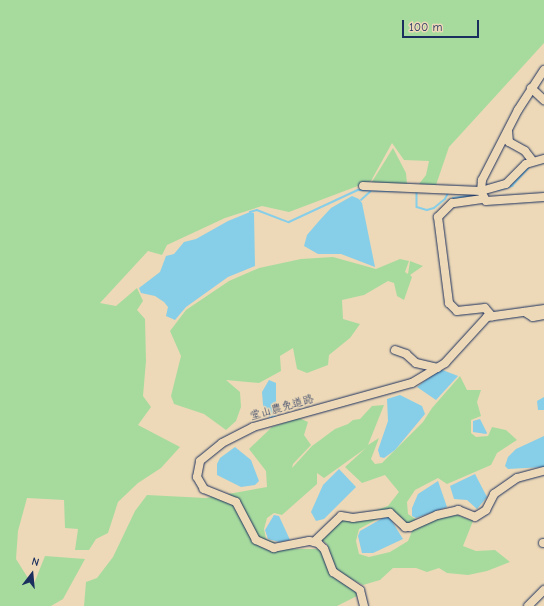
<!DOCTYPE html>
<meta charset="utf-8">
<style>
body{margin:0}
#map{position:relative;width:544px;height:606px;overflow:hidden;background:#edd9b7;font-family:"Comic Neue","Klee One",sans-serif}
div>[style]{position:absolute}
.green>*{inset:0;background:#a7db9e}
.water>*{inset:0;background:#87cee8}
.stream>*{height:1.5px;margin:-0.75px;padding:0 0.75px;transform-origin:0.75px;border-radius:0.75px;background:#87cee8}
.roads{filter:drop-shadow(0 0 1px #1b2f5e) drop-shadow(0 0 1px #1b2f5e)}
.minor>*{height:8px;margin:-4px;padding:0 4px;transform-origin:4px;border-radius:4px;background:#edd9b7}
span{translate:-50% -50%;white-space:nowrap;text-align:center;line-height:1.15;-webkit-text-stroke:3px #edd9b7;paint-order:stroke}
.street-label{font-size:11px;color:#1b2f5e}
.north{position:absolute;left:12px;top:554px;width:40px;height:40px;-webkit-text-stroke:3px #edd9b7;paint-order:stroke;rotate:16deg;font-size:11px;font-weight:700;line-height:16px;text-align:center;color:#1b2f5e}
.north::after{content:'';display:block;margin:auto;width:14px;height:18px;background:#1b2f5e;clip-path:polygon(50% 0,100% 100%,50% 72%,0 100%)}
.scale{position:absolute;left:402px;top:20px;width:77px;height:18px;box-sizing:border-box;border:2px solid #1b2f5e;border-top:0;padding-left:5px;font-size:12px;line-height:14px;white-space:nowrap;color:#1b2f5e;-webkit-text-stroke:3px #edd9b7;paint-order:stroke}
</style>
<div id="map">
<div class="green">
<i style="clip-path:polygon(0 0,544px 0,544px 43px,449px 147px,436px 185px,419px 184px,426px 175px,429px 161px,404px 160px,392px 143px,371px 181px,289px 212px,262px 206px,225px 218px,167px 245px,162px 255px,148px 251px,100px 303px,116px 306px,137px 288px,143px 301px,137px 310px,145px 319px,146px 361px,143px 396px,151px 407px,138px 425px,180px 447px,161px 468px,138px 483px,118px 502px,108px 533px,96px 539px,89px 550px,75px 550px,78px 529px,65px 528px,64px 500px,27px 498px,18px 531px,16px 559px,33px 586px,45px 556px,85px 559px,63px 599px,51px 606px,0 606px)"></i>
<i style="clip-path:polygon(393px 148px,406px 173px,407px 184px,370px 185px)"></i>
<i style="clip-path:polygon(333px 257px,376px 269px,400px 259px,409px 261px,405px 272px,408px 274px,410px 261px,423px 266px,410px 275px,412px 277px,404px 300px,397px 296px,394px 283px,388px 281px,364px 295px,342px 300px,343px 319px,360px 324px,350px 338px,329px 355px,328px 365px,307px 373px,297px 369px,293px 348px,280px 356px,281px 371px,259px 383px,226px 380px,240px 392px,241px 407px,236px 421px,226px 430px,204px 414px,174px 404px,171px 396px,181px 356px,170px 331px,186px 310px,229px 281px,259px 268px,301px 259px)"></i>
<i style="clip-path:polygon(460px 376px,467px 390px,481px 390px,477px 402px,481px 416px,471px 420px,471px 433px,476px 437px,488px 436px,492px 427px,506px 430px,517px 440px,497px 453px,491px 465px,447px 484px,438px 478px,415px 490px,407px 502px,408px 514px,418px 521px,408px 525px,392px 512px,365px 514px,388px 506px,399px 492px,385px 475px,362px 483px,345px 467px,366px 448px,324px 478px,317px 473px,317px 484px,282px 515px,274px 513px,267px 518px,264px 529px,266px 539px,276px 543px,290px 542px,293px 549px,321px 549px,332px 574px,354px 586px,357px 596px,337px 606px,84px 606px,86px 582px,97px 578px,113px 557px,135px 511px,147px 495px,206px 498px,267px 487px,266px 471px,249px 449px,272px 427px,299px 418px,308px 422px,304px 435px,311px 445px,293px 464px,292px 468px,312px 446px,335px 429px,348px 424px,353px 420px,360px 419px,372px 406px,384px 405px,368px 445px,379px 438px,371px 459px,375px 464px,382px 463px,423px 422px,432px 408px)"></i>
<i style="clip-path:polygon(385px 515px,359px 529px,356px 541px,359px 554px,369px 557px,390px 552px,408px 541px,413px 529px,438px 518px,457px 515px,473px 521px,463px 546px,476px 551px,495px 550px,510px 562px,487px 571px,468px 575px,447px 573px,439px 568px,427px 572px,416px 568px,393px 568px,380px 580px,363px 585px,336px 571px,327px 544px,322px 540px,335px 524px,342px 518px)"></i>
</div>
<div class="water">
<i style="clip-path:polygon(352px 196px,359px 199px,362px 203px,375px 267px,341px 254px,318px 254px,304px 246px,307px 235px,319px 221px,331px 208px)"></i>
<i style="clip-path:polygon(250px 212px,254px 213px,255px 266px,228px 277px,186px 307px,175px 320px,166px 316px,168px 307px,164px 302px,155px 296px,141px 293px,139px 288px,160px 272px,166px 256px,174px 254px,184px 242px,196px 239px,228px 221px)"></i>
<i style="clip-path:polygon(440px 369px,458px 376px,436px 400px,417px 387px)"></i>
<i style="clip-path:polygon(269px 380px,276px 383px,276px 418px,270px 419px,263px 405px,262px 392px)"></i>
<i style="clip-path:polygon(400px 395px,422px 406px,425px 414px,395px 450px,384px 458px,380px 457px,378px 450px,388px 421px,387px 399px)"></i>
<i style="clip-path:polygon(544px 397px,544px 410px,538px 410px,537px 401px)"></i>
<i style="clip-path:polygon(480px 419px,487px 433px,486px 434px,473px 432px,473px 421px)"></i>
<i style="clip-path:polygon(544px 436px,544px 467px,508px 469px,505px 466px,508px 457px,516px 449px)"></i>
<i style="clip-path:polygon(235px 447px,251px 460px,259px 481px,255px 485px,241px 487px,217px 475px,217px 464px,220px 458px)"></i>
<i style="clip-path:polygon(339px 469px,356px 487px,324px 519px,316px 521px,311px 512px,323px 485px)"></i>
<i style="clip-path:polygon(475px 474px,487px 497px,477px 509px,467px 500px,454px 499px,450px 486px)"></i>
<i style="clip-path:polygon(438px 481px,447px 507px,416px 518px,412px 516px,412px 508px,418px 494px)"></i>
<i style="clip-path:polygon(274px 515px,279px 516px,290px 540px,279px 542px,268px 539px,265px 530px)"></i>
<i style="clip-path:polygon(388px 515px,403px 539px,373px 553px,362px 553px,358px 536px,360px 531px)"></i>
</div>
<div class="stream">
<i style="left:498px;top:190px;width:15px;rotate:-16deg"></i>
<i style="left:512px;top:186px;width:24px;rotate:-48deg"></i>
<i style="left:417px;top:192px;width:15px;rotate:90deg"></i>
<i style="left:417px;top:207px;width:10px;rotate:17deg"></i>
<i style="left:427px;top:210px;width:7px;rotate:-16deg"></i>
<i style="left:434px;top:208px;width:14px;rotate:-39deg"></i>
<i style="left:445px;top:199px;width:7px;rotate:-63deg"></i>
<i style="left:453px;top:198px;width:26px;rotate:-7deg"></i>
<i style="left:361px;top:200px;width:12px;rotate:-42deg"></i>
<i style="left:250px;top:212px;width:7px;rotate:-16deg"></i>
<i style="left:257px;top:210px;width:34px;rotate:21deg"></i>
<i style="left:289px;top:222px;width:76px;rotate:-24.9deg"></i>
<i style="left:358px;top:190px;width:42px;rotate:1.4deg"></i>
</div>
<div class="roads">
<div class="minor">
<i style="left:544px;top:70px;width:48px;rotate:123deg"></i>
<i style="left:518px;top:110px;width:79px;rotate:117.2deg"></i>
<i style="left:482px;top:180px;width:11px;rotate:95deg"></i>
<i style="left:481px;top:191px;width:26px;rotate:-16deg"></i>
<i style="left:506px;top:184px;width:28px;rotate:-45deg"></i>
<i style="left:526px;top:164px;width:19px;rotate:-16deg"></i>
<i style="left:531px;top:88px;width:18px;rotate:43deg"></i>
<i style="left:508px;top:131px;width:11px;rotate:85deg"></i>
<i style="left:509px;top:142px;width:18px;rotate:29deg"></i>
<i style="left:525px;top:151px;width:11px;rotate:52deg"></i>
<i style="left:363px;top:186px;width:118px;rotate:2.4deg"></i>
<i style="left:481px;top:191px;width:11px;rotate:63deg"></i>
<i style="left:486px;top:201px;width:58px;rotate:-3.9deg"></i>
<i style="left:482px;top:199px;width:30px;rotate:172deg"></i>
<i style="left:452px;top:203px;width:20px;rotate:135deg"></i>
<i style="left:438px;top:217px;width:87px;rotate:82.7deg"></i>
<i style="left:449px;top:303px;width:11px;rotate:45deg"></i>
<i style="left:457px;top:311px;width:28px;rotate:-6deg"></i>
<i style="left:485px;top:308px;width:11px;rotate:49deg"></i>
<i style="left:525px;top:312px;width:9px;rotate:32deg"></i>
<i style="left:533px;top:317px;width:11px;rotate:-10deg"></i>
<i style="left:395px;top:350px;width:12px;rotate:20deg"></i>
<i style="left:406px;top:354px;width:13px;rotate:42deg"></i>
<i style="left:416px;top:363px;width:22px;rotate:13deg"></i>
<i style="left:314px;top:542px;width:37px;rotate:-44deg"></i>
<i style="left:341px;top:516px;width:12px;rotate:9deg"></i>
<i style="left:353px;top:518px;width:37px;rotate:-8deg"></i>
<i style="left:390px;top:513px;width:21px;rotate:43deg"></i>
<i style="left:405px;top:527px;width:5px"></i>
<i style="left:410px;top:527px;width:30px;rotate:-24deg"></i>
<i style="left:437px;top:515px;width:22px;rotate:-13deg"></i>
<i style="left:458px;top:510px;width:18px;rotate:22deg"></i>
<i style="left:475px;top:517px;width:13px;rotate:-32deg"></i>
<i style="left:486px;top:510px;width:18px;rotate:-63deg"></i>
<i style="left:494px;top:494px;width:28px;rotate:-35deg"></i>
<i style="left:517px;top:478px;width:28px;rotate:-15deg"></i>
<i style="left:543px;top:543px;width:1px"></i>
<i style="left:364px;top:606px;width:16px;rotate:-104deg"></i>
<i style="left:360px;top:590px;width:32px;rotate:-146deg"></i>
<i style="left:333px;top:572px;width:25px;rotate:-111deg"></i>
<i style="left:324px;top:549px;width:8px;rotate:-135deg"></i>
<i style="left:318px;top:543px;width:9px;rotate:-167deg"></i>
<i style="left:309px;top:541px;width:36px;rotate:169deg"></i>
<i style="left:274px;top:548px;width:20px;rotate:-156deg"></i>
<i style="left:256px;top:540px;width:43px;rotate:-117.8deg"></i>
<i style="left:236px;top:502px;width:35px;rotate:-158deg"></i>
<i style="left:204px;top:489px;width:14px;rotate:-120deg"></i>
<i style="left:197px;top:477px;width:16px;rotate:-79deg"></i>
<i style="left:200px;top:461px;width:28px;rotate:-39deg"></i>
<i style="left:222px;top:443px;width:35px;rotate:-27deg"></i>
<i style="left:253px;top:427px;width:165px;rotate:-15.5deg"></i>
<i style="left:412px;top:383px;width:39px;rotate:-31deg"></i>
<i style="left:445px;top:363px;width:62px;rotate:-47.6deg"></i>
<i style="left:487px;top:317px;width:58px;rotate:-8deg"></i>
<i style="left:528px;top:606px;width:23px;rotate:-45deg"></i>
</div>
</div>
<div class="street-label">
<span style="left:282px;top:408px;rotate:-16deg">堂山農免道路</span>
</div>
<div class="north">N</div>
<div class="scale">100 m</div>
</div>
